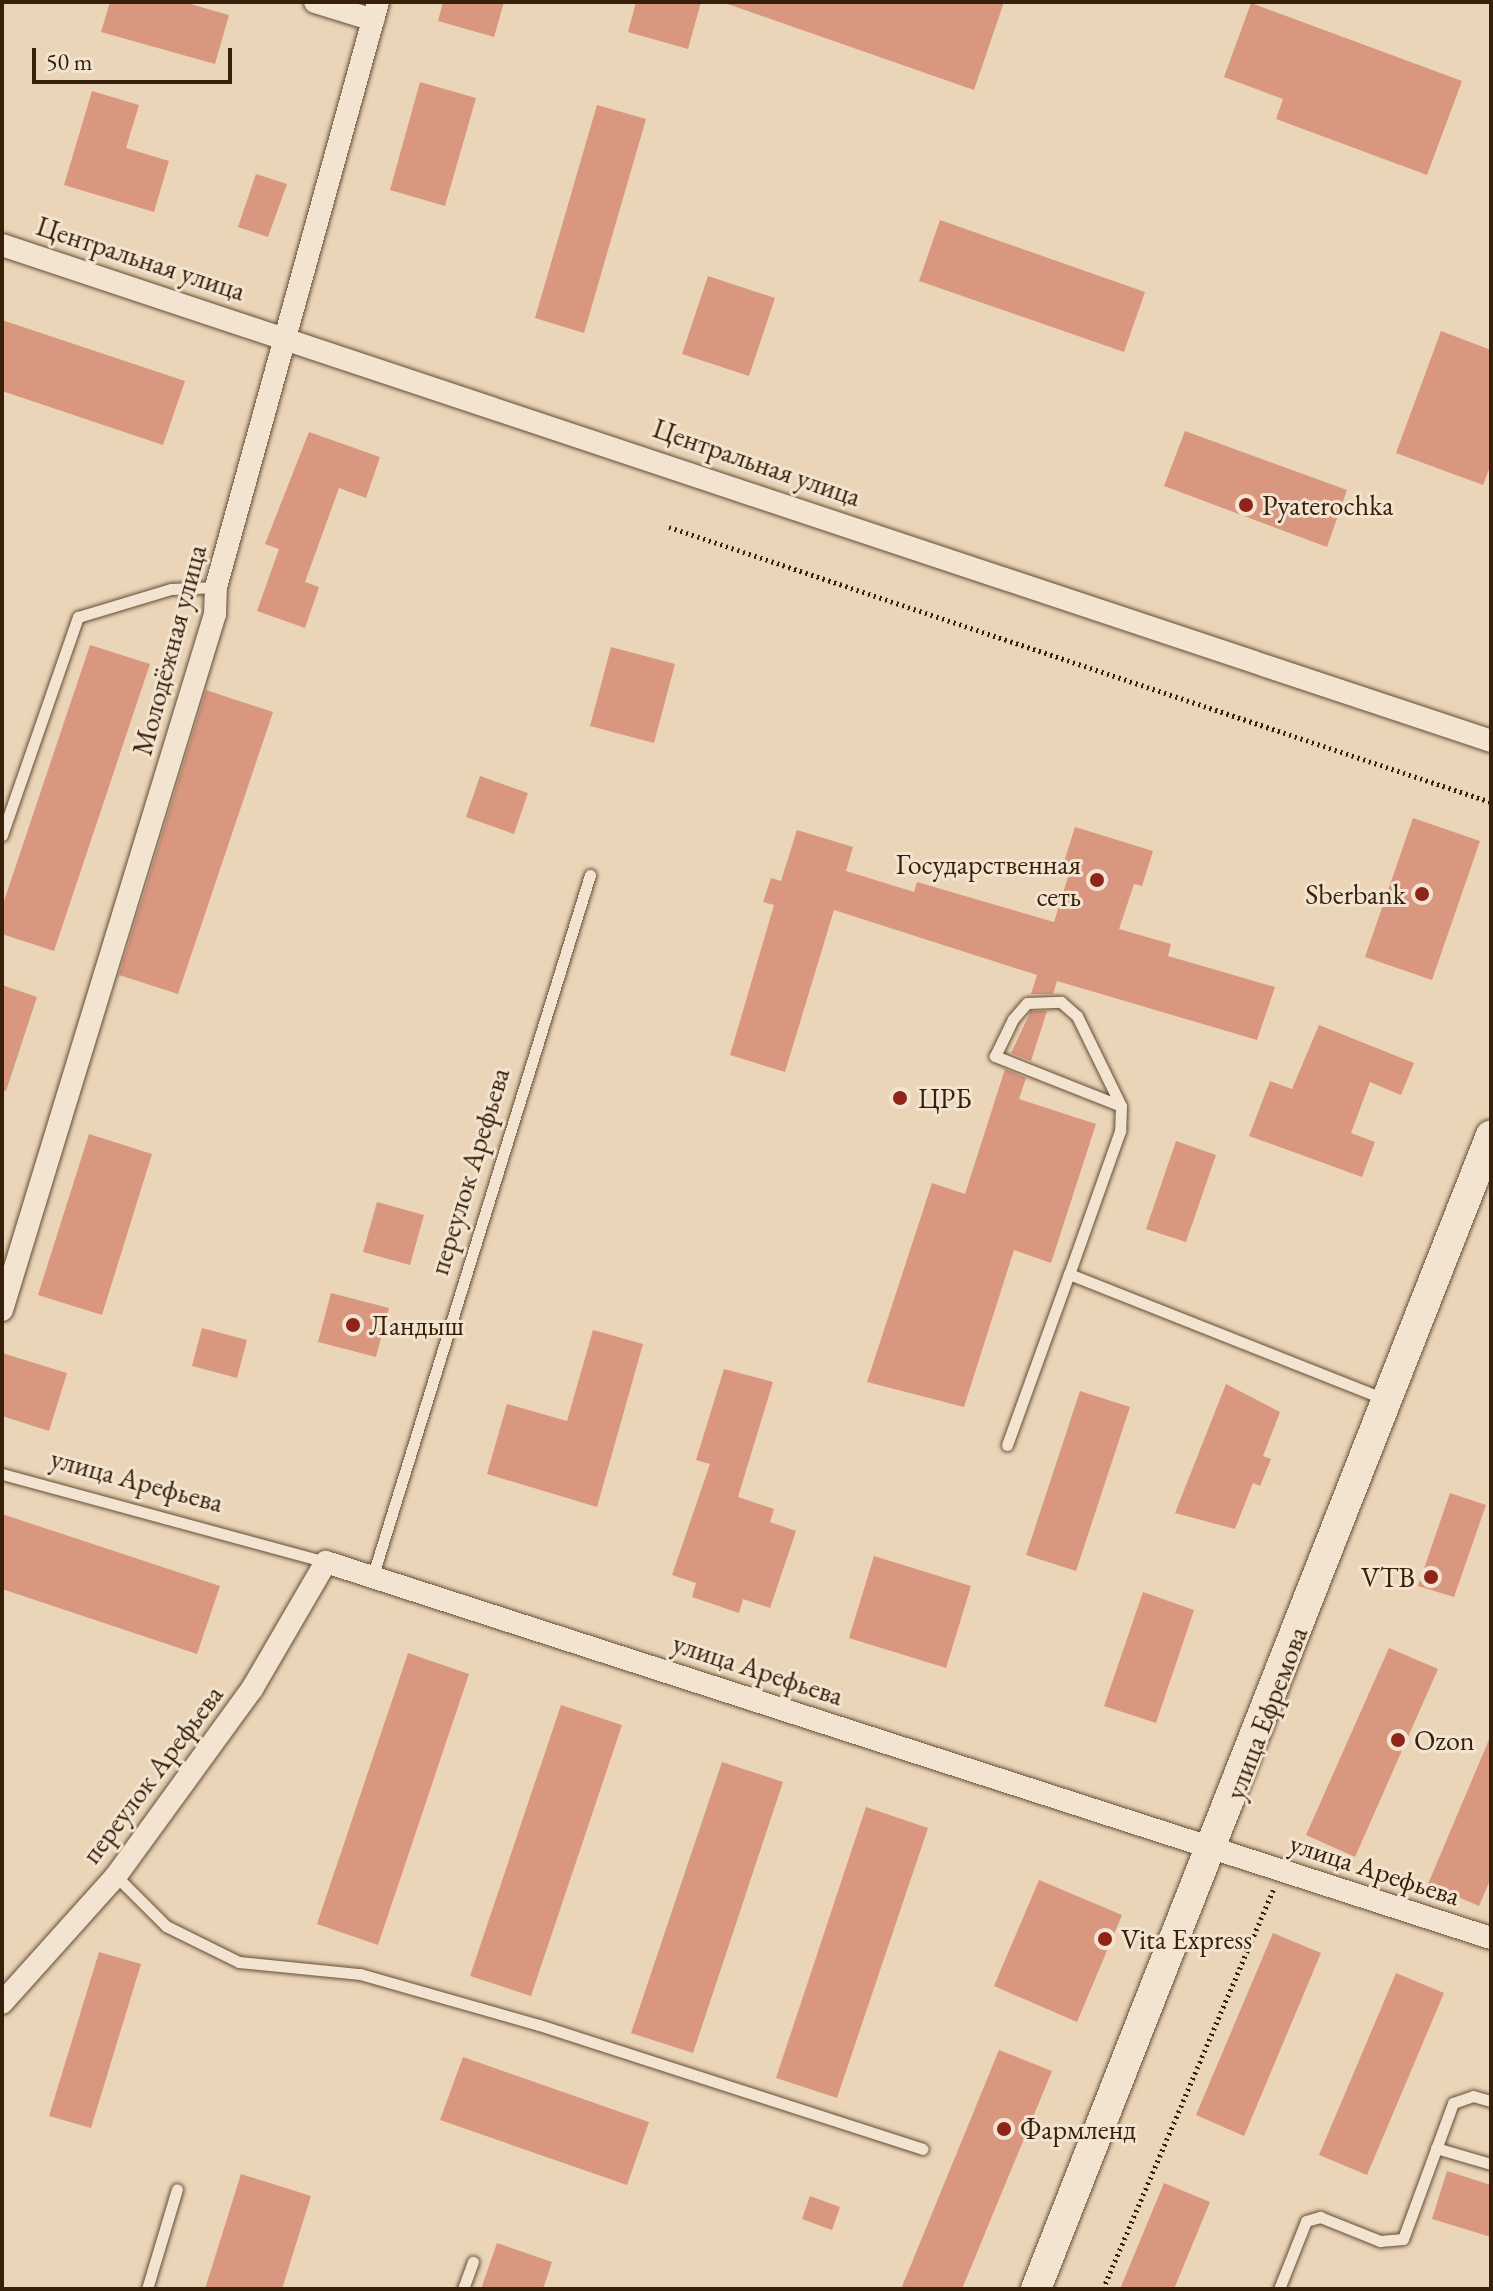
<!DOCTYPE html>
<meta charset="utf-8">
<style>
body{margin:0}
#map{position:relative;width:1493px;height:2291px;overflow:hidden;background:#ebd5b8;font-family:"EB Garamond",serif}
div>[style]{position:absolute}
.building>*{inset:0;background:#d99780}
.path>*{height:5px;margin-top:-2.5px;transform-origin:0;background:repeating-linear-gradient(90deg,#372009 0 2px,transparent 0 6px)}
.roads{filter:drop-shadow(0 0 2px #644d35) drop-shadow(0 0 2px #644d35)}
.lane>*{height:11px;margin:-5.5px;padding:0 5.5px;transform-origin:5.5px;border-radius:5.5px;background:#f2e4d1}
.street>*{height:22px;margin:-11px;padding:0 11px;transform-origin:11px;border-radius:11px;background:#f2e4d1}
.secondary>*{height:30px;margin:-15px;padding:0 15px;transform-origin:15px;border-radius:15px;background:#f2e4d1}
.dots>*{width:22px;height:22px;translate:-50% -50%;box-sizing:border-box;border:4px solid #f2e4d1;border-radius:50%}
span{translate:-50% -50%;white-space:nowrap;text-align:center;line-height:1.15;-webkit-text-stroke:6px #f2e4d1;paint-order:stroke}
.street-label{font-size:28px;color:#372009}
.poi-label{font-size:28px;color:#372009}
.left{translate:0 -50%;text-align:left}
.right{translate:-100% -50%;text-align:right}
.frame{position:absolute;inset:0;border:4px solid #372009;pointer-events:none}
.scale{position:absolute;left:32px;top:48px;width:200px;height:36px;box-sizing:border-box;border:4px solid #372009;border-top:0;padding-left:10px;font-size:24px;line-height:28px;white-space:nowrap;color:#372009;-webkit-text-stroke:6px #f2e4d1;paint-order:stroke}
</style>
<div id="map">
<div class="building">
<i style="clip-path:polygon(110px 2px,183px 2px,229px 15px,215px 64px,101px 32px)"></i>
<i style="clip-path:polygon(443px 2px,504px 2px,494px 37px,438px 21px)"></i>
<i style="clip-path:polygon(636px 2px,701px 2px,688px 49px,628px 32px)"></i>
<i style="clip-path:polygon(722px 2px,1004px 2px,974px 90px)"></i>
<i style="clip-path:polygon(1251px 3px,1462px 81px,1427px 175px,1276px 119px,1283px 99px,1224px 77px)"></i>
<i style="clip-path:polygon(420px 82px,476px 98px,445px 206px,390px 190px)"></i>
<i style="clip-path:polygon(92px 91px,139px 105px,126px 148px,169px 161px,154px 212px,64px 185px)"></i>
<i style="clip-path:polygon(597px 105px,646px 119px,584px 333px,535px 318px)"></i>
<i style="clip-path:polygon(256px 174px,287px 184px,268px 237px,238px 227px)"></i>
<i style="clip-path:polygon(940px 220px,1145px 292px,1124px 352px,919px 281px)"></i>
<i style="clip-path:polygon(708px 276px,775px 298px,749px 376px,682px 354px)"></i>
<i style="clip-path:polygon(2px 320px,185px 381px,163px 445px,2px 391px)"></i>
<i style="clip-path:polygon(1441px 331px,1491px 350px,1491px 464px,1483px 485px,1396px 453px)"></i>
<i style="clip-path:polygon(1185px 431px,1347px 490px,1327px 547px,1164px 486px)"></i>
<i style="clip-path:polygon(309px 432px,380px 457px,366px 498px,339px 488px,305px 582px,319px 587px,305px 628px,257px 611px,279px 549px,265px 544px)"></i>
<i style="clip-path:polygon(90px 645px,150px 664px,54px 951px,2px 934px,2px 907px)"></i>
<i style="clip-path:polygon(611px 647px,675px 664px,654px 743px,590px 726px)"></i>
<i style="clip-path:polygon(206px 690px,273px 712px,178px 994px,119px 975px)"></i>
<i style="clip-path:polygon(480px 776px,528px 793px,514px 834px,466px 817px)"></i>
<i style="clip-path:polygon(1413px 818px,1480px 841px,1432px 980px,1365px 957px)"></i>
<i style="clip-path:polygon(1075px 827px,1153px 851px,1142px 886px,1134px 884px,1119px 929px,1171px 944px,1168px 956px,1275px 987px,1257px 1040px,1057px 981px,1053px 994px,1031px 994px,1037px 975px,834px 910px,785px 1072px,730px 1055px,774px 905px,763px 902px,771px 878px,781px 881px,797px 830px,853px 847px,846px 871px,914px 892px,917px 882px,1054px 922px,1072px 864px,1064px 862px)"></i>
<i style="clip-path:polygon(2px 985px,37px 997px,6px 1091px,2px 1090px)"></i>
<i style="clip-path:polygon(1031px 1011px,1047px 1011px,1031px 1061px,1011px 1053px)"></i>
<i style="clip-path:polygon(1319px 1025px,1414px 1063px,1401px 1095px,1370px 1082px,1351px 1133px,1375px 1142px,1362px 1177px,1249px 1136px,1270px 1081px,1292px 1089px)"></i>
<i style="clip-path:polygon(1005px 1069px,1026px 1078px,1019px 1099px,1096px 1124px,1051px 1263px,1014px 1250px,964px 1407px,867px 1382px,932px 1183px,965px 1194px)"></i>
<i style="clip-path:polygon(89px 1134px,152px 1154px,102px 1315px,38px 1295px)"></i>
<i style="clip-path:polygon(1176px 1141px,1216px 1155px,1186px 1242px,1146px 1229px)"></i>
<i style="clip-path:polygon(377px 1202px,424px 1215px,410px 1265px,363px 1252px)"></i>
<i style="clip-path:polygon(331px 1293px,389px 1308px,376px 1357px,318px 1342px)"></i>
<i style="clip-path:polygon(202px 1328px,247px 1340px,237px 1378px,192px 1366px)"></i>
<i style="clip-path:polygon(593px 1330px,643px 1344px,597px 1507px,487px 1474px,507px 1404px,567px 1421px)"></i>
<i style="clip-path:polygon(2px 1353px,67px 1373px,49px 1431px,2px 1416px)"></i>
<i style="clip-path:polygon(724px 1369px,773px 1382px,738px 1497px,774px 1509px,770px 1522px,796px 1531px,770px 1608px,743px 1599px,739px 1613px,692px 1597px,696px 1583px,672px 1575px,710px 1464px,696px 1460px)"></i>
<i style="clip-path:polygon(1226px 1384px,1280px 1412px,1263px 1456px,1271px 1459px,1260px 1486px,1253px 1483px,1235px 1529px,1175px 1513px)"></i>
<i style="clip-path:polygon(1080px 1391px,1130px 1407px,1076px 1571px,1026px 1555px)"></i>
<i style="clip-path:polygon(1450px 1493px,1486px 1505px,1454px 1597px,1418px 1586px)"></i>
<i style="clip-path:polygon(2px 1514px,220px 1586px,197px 1654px,2px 1589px)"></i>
<i style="clip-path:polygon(874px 1556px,971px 1586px,946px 1668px,849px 1638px)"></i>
<i style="clip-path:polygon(1143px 1592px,1194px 1610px,1156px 1723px,1104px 1706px)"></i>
<i style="clip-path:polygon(1389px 1648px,1438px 1669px,1355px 1857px,1306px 1835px)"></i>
<i style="clip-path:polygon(408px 1653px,469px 1674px,378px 1945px,317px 1924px)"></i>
<i style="clip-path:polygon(561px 1705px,622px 1725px,531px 1996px,470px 1976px)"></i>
<i style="clip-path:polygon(1491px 1735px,1491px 1878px,1479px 1906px,1428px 1884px)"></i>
<i style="clip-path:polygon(722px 1762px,783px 1782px,693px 2053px,631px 2033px)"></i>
<i style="clip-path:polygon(866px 1807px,928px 1828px,837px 2098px,776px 2078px)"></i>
<i style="clip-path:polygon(1039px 1880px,1122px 1915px,1077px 2022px,994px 1986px)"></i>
<i style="clip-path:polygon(1273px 1933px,1321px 1953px,1244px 2136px,1196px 2115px)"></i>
<i style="clip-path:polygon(99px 1952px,141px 1964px,91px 2128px,49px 2116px)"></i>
<i style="clip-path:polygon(1396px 1973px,1444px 1993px,1367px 2175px,1319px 2155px)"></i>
<i style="clip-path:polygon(999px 2050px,1052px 2071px,962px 2289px,901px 2289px)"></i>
<i style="clip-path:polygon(463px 2057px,649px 2122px,627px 2185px,440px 2120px)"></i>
<i style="clip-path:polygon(1447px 2171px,1491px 2185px,1491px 2237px,1432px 2219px)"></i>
<i style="clip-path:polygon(241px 2174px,311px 2196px,282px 2289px,205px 2289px)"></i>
<i style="clip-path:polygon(1164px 2183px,1210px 2202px,1174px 2289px,1120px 2289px)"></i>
<i style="clip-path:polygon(810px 2196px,840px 2207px,832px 2230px,802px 2219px)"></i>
<i style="clip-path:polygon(497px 2243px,552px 2262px,543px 2289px,481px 2289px)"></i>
</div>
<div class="path">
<i style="left:669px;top:527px;width:867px;rotate:18.5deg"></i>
<i style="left:1103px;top:2289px;width:434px;rotate:-66.9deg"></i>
</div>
<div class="roads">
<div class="lane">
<i style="left:2px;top:835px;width:231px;rotate:-70.8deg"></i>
<i style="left:78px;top:617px;width:97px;rotate:-16.8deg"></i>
<i style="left:171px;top:589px;width:45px;rotate:-2.5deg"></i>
<i style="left:1121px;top:1106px;width:136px;rotate:-158.4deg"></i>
<i style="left:995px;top:1056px;width:41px;rotate:-64.1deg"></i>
<i style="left:1013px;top:1019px;width:21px;rotate:-49deg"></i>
<i style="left:1027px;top:1003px;width:34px;rotate:-2deg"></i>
<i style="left:1061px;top:1002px;width:21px;rotate:41deg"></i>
<i style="left:1077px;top:1016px;width:100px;rotate:63.9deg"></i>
<i style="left:1121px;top:1106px;width:25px;rotate:92deg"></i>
<i style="left:1120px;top:1131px;width:152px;rotate:109.6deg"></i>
<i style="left:1069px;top:1274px;width:339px;rotate:21.6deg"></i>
<i style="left:1007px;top:1445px;width:182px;rotate:-70.1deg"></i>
<i style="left:2px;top:1474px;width:336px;rotate:15.2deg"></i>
<i style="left:373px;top:1575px;width:733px;rotate:-72.78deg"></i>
<i style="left:116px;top:1876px;width:71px;rotate:45deg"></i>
<i style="left:166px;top:1926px;width:81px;rotate:26.3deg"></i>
<i style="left:239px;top:1962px;width:122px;rotate:5.7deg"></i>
<i style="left:360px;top:1974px;width:186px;rotate:15.9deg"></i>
<i style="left:539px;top:2025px;width:403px;rotate:17.9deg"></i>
<i style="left:1436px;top:2148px;width:57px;rotate:16.2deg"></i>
<i style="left:147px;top:2289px;width:104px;rotate:-73.3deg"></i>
<i style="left:463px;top:2289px;width:29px;rotate:-70deg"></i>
<i style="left:1279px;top:2289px;width:73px;rotate:-68.3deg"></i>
<i style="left:1306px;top:2221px;width:15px;rotate:-16deg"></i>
<i style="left:1320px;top:2217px;width:65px;rotate:21.8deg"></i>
<i style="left:1380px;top:2241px;width:23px;rotate:-5deg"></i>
<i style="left:1403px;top:2239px;width:145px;rotate:-69.8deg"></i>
<i style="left:1453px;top:2103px;width:21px;rotate:-19deg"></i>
<i style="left:1473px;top:2096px;width:19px;rotate:16deg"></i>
</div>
<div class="street">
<i style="left:315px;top:2px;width:61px;rotate:17.2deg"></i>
<i style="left:2px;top:245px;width:1569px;rotate:18.42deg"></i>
<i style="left:2px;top:1310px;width:728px;rotate:-72.98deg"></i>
<i style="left:215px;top:614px;width:27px;rotate:-88deg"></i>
<i style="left:216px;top:587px;width:607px;rotate:-74.52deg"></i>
<i style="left:2px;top:2003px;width:171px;rotate:-48.1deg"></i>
<i style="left:116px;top:1876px;width:231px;rotate:-54deg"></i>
<i style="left:252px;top:1689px;width:147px;rotate:-59.8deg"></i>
<i style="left:326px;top:1562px;width:1224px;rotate:17.89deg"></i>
</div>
<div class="secondary">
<i style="left:1036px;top:2289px;width:1240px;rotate:-68.48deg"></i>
</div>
</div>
<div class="dots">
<i style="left:1246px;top:505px;background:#8f2418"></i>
<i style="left:1097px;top:880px;background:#8f2418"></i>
<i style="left:1422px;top:894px;background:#8f2418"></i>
<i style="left:900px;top:1098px;background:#8f2418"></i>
<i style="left:353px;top:1325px;background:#8f2418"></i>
<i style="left:1431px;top:1577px;background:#8f2418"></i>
<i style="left:1398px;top:1740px;background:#8f2418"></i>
<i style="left:1105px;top:1939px;background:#8f2418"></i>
<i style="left:1004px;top:2129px;background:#8f2418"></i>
</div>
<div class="street-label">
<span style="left:141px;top:258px;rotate:18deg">Центральная улица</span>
<span style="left:757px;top:462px;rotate:19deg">Центральная улица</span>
<span style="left:169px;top:650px;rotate:-75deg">Молодёжная улица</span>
<span style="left:469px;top:1171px;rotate:-73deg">переулок Арефьева</span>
<span style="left:137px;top:1480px;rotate:15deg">улица Арефьева</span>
<span style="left:758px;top:1669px;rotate:18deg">улица Арефьева</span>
<span style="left:1266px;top:1713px;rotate:-69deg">улица Ефремова</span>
<span style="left:152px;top:1774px;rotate:-53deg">переулок Арефьева</span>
<span style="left:1375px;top:1869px;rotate:18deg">улица Арефьева</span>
</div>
<div class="poi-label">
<span class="left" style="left:1262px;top:505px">Pyaterochka</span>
<span class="right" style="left:1081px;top:880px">Государственная<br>сеть</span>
<span class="right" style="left:1406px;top:894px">Sberbank</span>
<span class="left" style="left:918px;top:1098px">ЦРБ</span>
<span class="left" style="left:369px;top:1325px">Ландыш</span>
<span class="right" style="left:1415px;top:1577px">VTB</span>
<span class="left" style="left:1414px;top:1740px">Ozon</span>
<span class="left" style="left:1121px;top:1939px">Vita Express</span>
<span class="left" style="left:1020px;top:2129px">Фармленд</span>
</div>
<div class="frame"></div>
<div class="scale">50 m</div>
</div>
